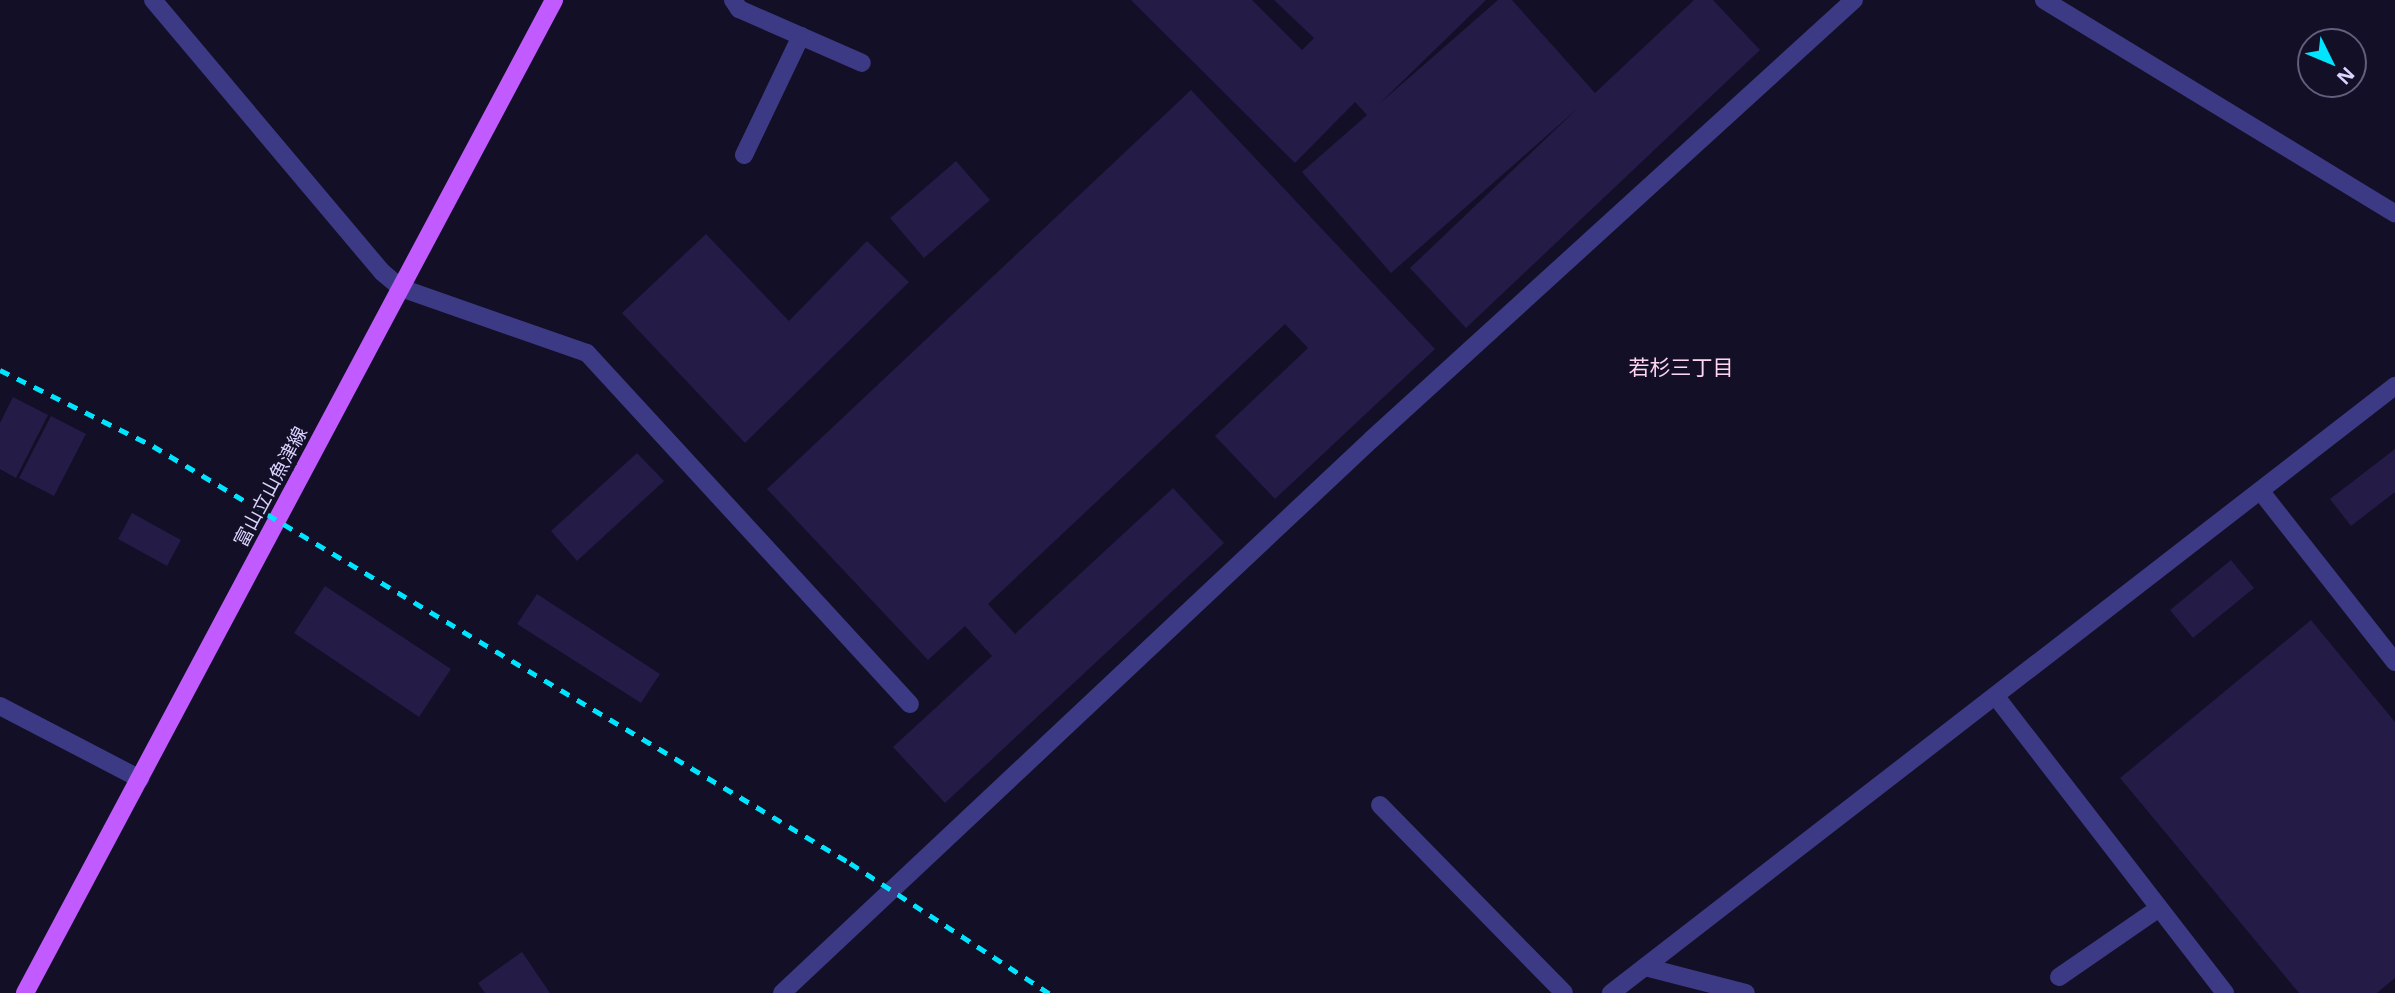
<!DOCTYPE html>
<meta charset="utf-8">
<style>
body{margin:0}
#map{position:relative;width:2395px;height:993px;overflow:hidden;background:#130f26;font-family:"Open Sans","Noto Sans JP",sans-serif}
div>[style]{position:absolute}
.building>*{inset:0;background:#241b47}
.minor>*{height:18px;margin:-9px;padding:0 9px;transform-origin:9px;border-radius:9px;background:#3d3a85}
.major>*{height:18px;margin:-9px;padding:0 9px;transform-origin:9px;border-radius:9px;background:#c25bff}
.rail>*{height:5px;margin-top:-2.5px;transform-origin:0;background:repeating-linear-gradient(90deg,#00e5ff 0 10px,transparent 0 19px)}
span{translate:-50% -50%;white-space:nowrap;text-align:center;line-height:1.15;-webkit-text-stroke:7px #130f26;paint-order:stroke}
.street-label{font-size:19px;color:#d9d4ff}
.neighbourhood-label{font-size:21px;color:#ffd6f0}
.north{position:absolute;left:2297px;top:28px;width:70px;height:70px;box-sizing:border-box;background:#130f26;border:2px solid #625e7d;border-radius:50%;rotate:133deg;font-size:19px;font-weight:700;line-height:28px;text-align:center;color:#d9d4ff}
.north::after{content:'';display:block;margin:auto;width:24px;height:32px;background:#00e5ff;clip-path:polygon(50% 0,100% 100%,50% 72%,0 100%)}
</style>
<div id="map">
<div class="building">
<i style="clip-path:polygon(1131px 0,1252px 0,1302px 50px,1314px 38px,1274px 0,1486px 0,1379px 104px,1498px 0,1512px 0,1595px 93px,1694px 0,1713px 0,1760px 50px,1466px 328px,1410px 268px,1578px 108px,1391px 273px,1302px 172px,1367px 115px,1355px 102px,1295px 163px)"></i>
<i style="clip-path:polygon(1191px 90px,1435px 349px,1275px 499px,1215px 436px,1308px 348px,1285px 324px,988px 604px,1015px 634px,1173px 488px,1224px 543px,945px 803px,893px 747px,992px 656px,965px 626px,928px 660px,767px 489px)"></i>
<i style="clip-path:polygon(956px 161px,990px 200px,924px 258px,890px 218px)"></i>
<i style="clip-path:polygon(706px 234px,789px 321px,867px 241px,909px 282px,745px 443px,622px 313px)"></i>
<i style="clip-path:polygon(13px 397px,48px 415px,16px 478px,0 469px,0 423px)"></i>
<i style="clip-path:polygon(51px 416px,86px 434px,54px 496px,19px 478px)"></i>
<i style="clip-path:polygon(2395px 449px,2395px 492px,2351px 526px,2330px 499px)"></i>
<i style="clip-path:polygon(637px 453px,664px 481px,577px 561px,551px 531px)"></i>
<i style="clip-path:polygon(132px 513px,181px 540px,167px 566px,118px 539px)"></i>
<i style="clip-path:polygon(2231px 560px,2254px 588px,2193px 638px,2170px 610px)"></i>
<i style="clip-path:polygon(325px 586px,451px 669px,419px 717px,294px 633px)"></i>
<i style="clip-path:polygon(537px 594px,660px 674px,641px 703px,517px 624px)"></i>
<i style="clip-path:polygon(2311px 620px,2395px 722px,2395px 978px,2377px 993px,2299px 993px,2120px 778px)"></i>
<i style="clip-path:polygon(522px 952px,550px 993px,485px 993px,478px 983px)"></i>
</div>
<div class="minor">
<i style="left:153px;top:0;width:356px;rotate:49.9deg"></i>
<i style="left:382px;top:272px;width:25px;rotate:40deg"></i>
<i style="left:401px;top:288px;width:197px;rotate:19.3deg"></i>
<i style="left:587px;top:353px;width:477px;rotate:47.4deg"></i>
<i style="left:733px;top:0;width:11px;rotate:56deg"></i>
<i style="left:739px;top:9px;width:134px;rotate:23.7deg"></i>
<i style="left:2044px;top:0;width:411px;rotate:31.3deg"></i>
<i style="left:744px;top:155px;width:132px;rotate:-64.4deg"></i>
<i style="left:2262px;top:493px;width:215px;rotate:51.8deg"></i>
<i style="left:1997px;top:698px;width:373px;rotate:52.3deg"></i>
<i style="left:0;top:706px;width:158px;rotate:27.5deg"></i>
<i style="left:1380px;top:805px;width:263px;rotate:45.6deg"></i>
<i style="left:1645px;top:967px;width:104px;rotate:14.4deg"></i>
<i style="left:2059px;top:977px;width:121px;rotate:-34.6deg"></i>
<i style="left:782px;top:993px;width:809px;rotate:-43.2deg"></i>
<i style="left:1372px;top:439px;width:652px;rotate:-42.33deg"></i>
<i style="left:1611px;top:993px;width:992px;rotate:-37.75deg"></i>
</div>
<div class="major">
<i style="left:25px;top:993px;width:1125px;rotate:-61.95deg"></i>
</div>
<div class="rail">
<i style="left:0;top:370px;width:171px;rotate:26.4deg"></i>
<i style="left:153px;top:446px;width:812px;rotate:30.89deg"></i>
<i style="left:850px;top:863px;width:238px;rotate:33.2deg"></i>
</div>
<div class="street-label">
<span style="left:271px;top:487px;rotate:-62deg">富山立山魚津線</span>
</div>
<div class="neighbourhood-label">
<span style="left:1681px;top:367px">若杉三丁目</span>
</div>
<div class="north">N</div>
</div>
